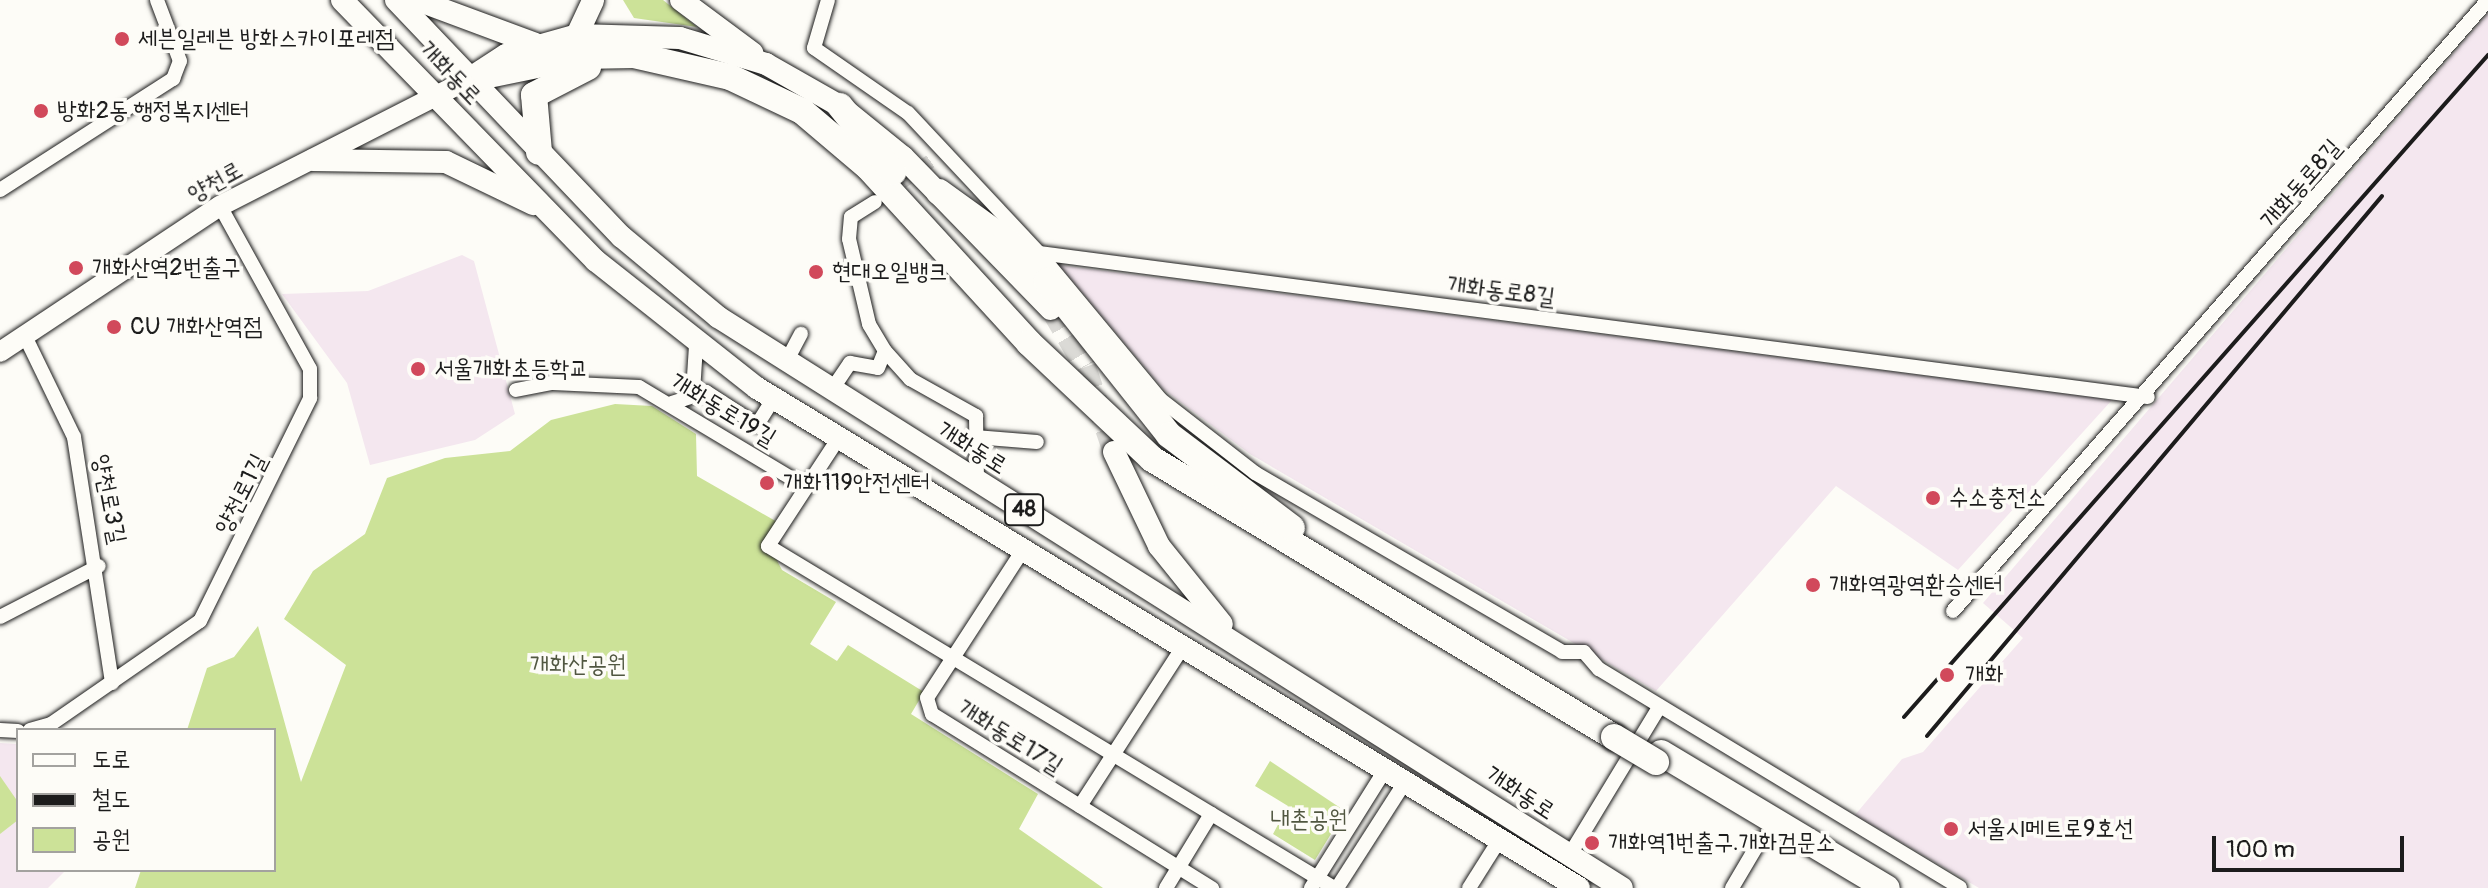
<!DOCTYPE html>
<meta charset="utf-8">
<style>
body{margin:0}
#map{position:relative;width:2488px;height:888px;overflow:hidden;background:#fdfcf7;font-family:Pangolin,"Poor Story",sans-serif}
div>[style]{position:absolute}
.built>*{inset:0;background:#f4e7ef}
.green>*{inset:0;background:#cce298}
.street-tunnel>*{height:14px;margin-top:-7px;transform-origin:0;background:repeating-linear-gradient(90deg,#dbdad6 0 14px,transparent 0 21px)}
.primary-tunnel>*{height:22px;margin-top:-11px;transform-origin:0;background:repeating-linear-gradient(90deg,#dbdad6 0 22px,transparent 0 33px)}
.roads{filter:drop-shadow(0 0 2px #1c1c1c) drop-shadow(0 0 2px #1c1c1c)}
.street>*{height:14px;margin:-7px;padding:0 7px;transform-origin:7px;border-radius:7px;background:#fdfcf7}
.secondary>*{height:20px;margin:-10px;padding:0 10px;transform-origin:10px;border-radius:10px;background:#fdfcf7}
.primary>*{height:22px;margin:-11px;padding:0 11px;transform-origin:11px;border-radius:11px;background:#fdfcf7}
.highway>*{height:26px;margin:-13px;padding:0 13px;transform-origin:13px;border-radius:13px;background:#fdfcf7}
.rail>*{height:4px;margin:-2px;padding:0 2px;transform-origin:2px;border-radius:2px;background:#1c1c1c}
.bridges{filter:drop-shadow(0 0 2px #1c1c1c) drop-shadow(0 0 2px #1c1c1c)}
.highway-bridge>*{height:26px;margin:-13px;padding:0 13px;transform-origin:13px;border-radius:13px;background:#fdfcf7}
.dots>*{width:22px;height:22px;translate:-50% -50%;box-sizing:border-box;border:4px solid #fdfcf7;border-radius:50%}
span{translate:-50% -50%;white-space:nowrap;text-align:center;line-height:1.15;-webkit-text-stroke:7px #fdfcf7;paint-order:stroke}
.shield-label span{padding:2px 6px;background:#fdfcf7;border:2px solid;border-radius:6px;-webkit-text-stroke-width:0}
.shield-label{font-size:22px;color:#1c1c1c;font-weight:700}
.poi-label{font-size:24px;color:#1c1c1c}
.left{translate:0 -50%;text-align:left}
.street-label{font-size:24px;color:#1c1c1c}
.park-label{font-size:24px;color:#515741}
.legend{position:absolute;left:16px;top:728px;width:260px;height:144px;box-sizing:border-box;background:#fdfcf7;border:2px solid #a3a29f;margin:0;padding:10px 14px;list-style:none;font-size:24px;color:#1c1c1c}
.legend li{display:flex;align-items:center;gap:16px;height:40px}
.legend b{width:40px;border:2px solid #a3a29f}
.scale{position:absolute;left:2212px;top:836px;width:192px;height:36px;box-sizing:border-box;border:4px solid #1c1c1c;border-top:0;padding-left:10px;font-size:24px;line-height:28px;white-space:nowrap;color:#1c1c1c;-webkit-text-stroke:6px #fdfcf7;paint-order:stroke}
</style>
<div id="map">
<div class="built">
<i style="clip-path:polygon(2488px 13px,2488px 888px,1979px 888px,1855px 815px,1902px 759px,1923px 752px,2023px 638px,1983px 603px)"></i>
<i style="clip-path:polygon(462px 255px,474px 261px,515px 414px,475px 440px,370px 465px,347px 383px,282px 294px,368px 291px)"></i>
<i style="clip-path:polygon(1059px 265px,2112px 400px,1958px 570px,1836px 486px,1656px 691px,1250px 454px,1163px 389px)"></i>
<i style="clip-path:polygon(0 743px,18px 744px,18px 870px,66px 870px,48px 888px,0 888px)"></i>
</div>
<div class="green">
<i style="clip-path:polygon(623px 0,663px 0,697px 27px,634px 18px)"></i>
<i style="clip-path:polygon(615px 404px,652px 406px,696px 434px,697px 476px,779px 523px,770px 547px,782px 570px,836px 602px,810px 644px,837px 661px,848px 645px,924px 692px,911px 714px,1038px 794px,1019px 829px,1103px 888px,135px 888px,141px 870px,274px 870px,274px 730px,187px 730px,207px 668px,234px 657px,258px 626px,301px 782px,346px 665px,284px 619px,313px 571px,365px 534px,387px 478px,445px 458px,510px 451px,551px 420px)"></i>
<i style="clip-path:polygon(1270px 761px,1345px 811px,1315px 860px,1273px 834px,1288px 806px,1255px 786px)"></i>
<i style="clip-path:polygon(0 776px,18px 802px,18px 820px,0 834px)"></i>
</div>
<div class="street-tunnel">
<i style="left:885px;top:194px;width:62px;rotate:-35.8deg"></i>
</div>
<div class="primary-tunnel">
<i style="left:1051px;top:309px;width:67px;rotate:59.6deg"></i>
<i style="left:1085px;top:367px;width:90px;rotate:71.2deg"></i>
</div>
<div class="roads">
<div class="street">
<i style="left:828px;top:0;width:50px;rotate:106.3deg"></i>
<i style="left:814px;top:48px;width:114px;rotate:34.7deg"></i>
<i style="left:908px;top:113px;width:192px;rotate:46.9deg"></i>
<i style="left:1039px;top:253px;width:1118px;rotate:7.4deg"></i>
<i style="left:0;top:190px;width:206px;rotate:-32.7deg"></i>
<i style="left:173px;top:79px;width:19px;rotate:-69deg"></i>
<i style="left:180px;top:61px;width:65px;rotate:-110.7deg"></i>
<i style="left:1039px;top:253px;width:190px;rotate:50.3deg"></i>
<i style="left:1160px;top:399px;width:120px;rotate:37.9deg"></i>
<i style="left:1255px;top:473px;width:355px;rotate:30.2deg"></i>
<i style="left:1562px;top:652px;width:22px"></i>
<i style="left:1584px;top:652px;width:23px;rotate:49deg"></i>
<i style="left:1599px;top:669px;width:422px;rotate:31.2deg"></i>
<i style="left:24px;top:334px;width:114px;rotate:64.1deg"></i>
<i style="left:74px;top:437px;width:249px;rotate:81.2deg"></i>
<i style="left:885px;top:351px;width:38px;rotate:48deg"></i>
<i style="left:910px;top:379px;width:76px;rotate:29.3deg"></i>
<i style="left:976px;top:416px;width:65px;rotate:89.1deg"></i>
<i style="left:786px;top:362px;width:32px;rotate:-62deg"></i>
<i style="left:516px;top:390px;width:38px;rotate:-11deg"></i>
<i style="left:553px;top:383px;width:86px;rotate:2.7deg"></i>
<i style="left:639px;top:387px;width:195px;rotate:30.9deg"></i>
<i style="left:831px;top:391px;width:34px;rotate:-56deg"></i>
<i style="left:850px;top:363px;width:28px;rotate:10deg"></i>
<i style="left:878px;top:368px;width:18px;rotate:-68deg"></i>
<i style="left:885px;top:351px;width:31px;rotate:-121deg"></i>
<i style="left:869px;top:324px;width:87px;rotate:-103.2deg"></i>
<i style="left:849px;top:239px;width:22px;rotate:-85deg"></i>
<i style="left:851px;top:217px;width:28px;rotate:-32deg"></i>
<i style="left:693px;top:392px;width:47px;rotate:-86.3deg"></i>
<i style="left:672px;top:403px;width:36px;rotate:-18deg"></i>
<i style="left:706px;top:392px;width:61px;rotate:32.9deg"></i>
<i style="left:757px;top:425px;width:31px;rotate:-58deg"></i>
<i style="left:975px;top:437px;width:62px;rotate:4.6deg"></i>
<i style="left:838px;top:439px;width:128px;rotate:123.2deg"></i>
<i style="left:768px;top:546px;width:661px;rotate:31.14deg"></i>
<i style="left:1023px;top:550px;width:176px;rotate:123deg"></i>
<i style="left:927px;top:698px;width:17px;rotate:73deg"></i>
<i style="left:932px;top:714px;width:330px;rotate:31.9deg"></i>
<i style="left:1953px;top:611px;width:812px;rotate:-48.79deg"></i>
<i style="left:0;top:617px;width:111px;rotate:-27.3deg"></i>
<i style="left:0;top:730px;width:18px;rotate:3deg"></i>
<i style="left:30px;top:730px;width:22px;rotate:-16deg"></i>
<i style="left:51px;top:724px;width:181px;rotate:-34.7deg"></i>
<i style="left:200px;top:621px;width:249px;rotate:-63.7deg"></i>
<i style="left:310px;top:398px;width:29px;rotate:-90deg"></i>
<i style="left:310px;top:369px;width:186px;rotate:-118.9deg"></i>
<i style="left:1080px;top:806px;width:189px;rotate:-57.1deg"></i>
<i style="left:1569px;top:856px;width:175px;rotate:-58.8deg"></i>
<i style="left:1166px;top:888px;width:87px;rotate:-58.7deg"></i>
<i style="left:1311px;top:888px;width:139px;rotate:-57.9deg"></i>
<i style="left:1337px;top:888px;width:126px;rotate:-57.3deg"></i>
<i style="left:1469px;top:888px;width:58px;rotate:-57.7deg"></i>
<i style="left:1732px;top:888px;width:57px;rotate:-59.4deg"></i>
</div>
<div class="secondary">
<i style="left:0;top:352px;width:264px;rotate:-33.6deg"></i>
<i style="left:220px;top:206px;width:280px;rotate:-27deg"></i>
</div>
<div class="primary">
<i style="left:342px;top:0;width:364px;rotate:45.8deg"></i>
<i style="left:596px;top:261px;width:205px;rotate:38.3deg"></i>
<i style="left:757px;top:388px;width:962px;rotate:31.31deg"></i>
<i style="left:396px;top:0;width:327px;rotate:46.4deg"></i>
<i style="left:622px;top:237px;width:125px;rotate:39.8deg"></i>
<i style="left:718px;top:317px;width:1069px;rotate:32.28deg"></i>
<i style="left:417px;top:0;width:126px;rotate:20.4deg"></i>
<i style="left:681px;top:0;width:89px;rotate:36.7deg"></i>
<i style="left:577px;top:35px;width:38px;rotate:-65deg"></i>
<i style="left:475px;top:75px;width:37px;rotate:-33deg"></i>
<i style="left:506px;top:55px;width:74px;rotate:-15.7deg"></i>
<i style="left:577px;top:35px;width:103px;rotate:1.7deg"></i>
<i style="left:680px;top:38px;width:90px;rotate:16.8deg"></i>
<i style="left:766px;top:64px;width:85px;rotate:29.6deg"></i>
<i style="left:840px;top:106px;width:81px;rotate:39deg"></i>
<i style="left:903px;top:157px;width:212px;rotate:45.8deg"></i>
<i style="left:313px;top:160px;width:133px;rotate:0.9deg"></i>
<i style="left:446px;top:162px;width:97px;rotate:25.8deg"></i>
<i style="left:1114px;top:452px;width:104px;rotate:64.4deg"></i>
<i style="left:1159px;top:546px;width:100px;rotate:51.1deg"></i>
</div>
<div class="highway">
<i style="left:469px;top:79px;width:114px;rotate:-11.6deg"></i>
<i style="left:581px;top:56px;width:53px;rotate:-1.1deg"></i>
<i style="left:634px;top:55px;width:98px;rotate:12.9deg"></i>
<i style="left:730px;top:77px;width:80px;rotate:25.3deg"></i>
<i style="left:802px;top:111px;width:87px;rotate:40.3deg"></i>
<i style="left:868px;top:167px;width:239px;rotate:47.5deg"></i>
<i style="left:1029px;top:343px;width:169px;rotate:43.3deg"></i>
<i style="left:1152px;top:459px;width:539px;rotate:31.04deg"></i>
<i style="left:840px;top:106px;width:85px;rotate:51.2deg"></i>
<i style="left:539px;top:152px;width:57px;rotate:-95deg"></i>
<i style="left:534px;top:95px;width:61px;rotate:-27.4deg"></i>
<i style="left:939px;top:192px;width:85px;rotate:35.9deg"></i>
<i style="left:1008px;top:242px;width:55px;rotate:45deg"></i>
<i style="left:1047px;top:281px;width:196px;rotate:51.6deg"></i>
<i style="left:1169px;top:435px;width:154px;rotate:37.1deg"></i>
<i style="left:1661px;top:753px;width:263px;rotate:30.9deg"></i>
</div>
</div>
<div class="rail">
<i style="left:1904px;top:717px;width:883px;rotate:-48.58deg"></i>
<i style="left:1927px;top:736px;width:706px;rotate:-49.88deg"></i>
</div>
<div class="bridges">
<div class="highway-bridge">
<i style="left:1614px;top:737px;width:49px;rotate:30.8deg"></i>
</div>
</div>
<div class="dots">
<i style="left:122px;top:39px;background:#d1495b"></i>
<i style="left:41px;top:111px;background:#d1495b"></i>
<i style="left:76px;top:268px;background:#d1495b"></i>
<i style="left:816px;top:272px;background:#d1495b"></i>
<i style="left:114px;top:327px;background:#d1495b"></i>
<i style="left:418px;top:369px;background:#d1495b"></i>
<i style="left:767px;top:483px;background:#d1495b"></i>
<i style="left:1933px;top:498px;background:#d1495b"></i>
<i style="left:1813px;top:585px;background:#d1495b"></i>
<i style="left:1947px;top:675px;background:#d1495b"></i>
<i style="left:1951px;top:829px;background:#d1495b"></i>
<i style="left:1592px;top:843px;background:#d1495b"></i>
</div>
<div class="shield-label">
<span style="left:1024px;top:510px">48</span>
</div>
<div class="poi-label">
<span class="left" style="left:138px;top:39px">세븐일레븐 방화스카이포레점</span>
<span class="left" style="left:57px;top:111px">방화2동 행정복지센터</span>
<span class="left" style="left:92px;top:268px">개화산역2번출구</span>
<span class="left" style="left:832px;top:272px">현대오일뱅크</span>
<span class="left" style="left:130px;top:327px">CU 개화산역점</span>
<span class="left" style="left:434px;top:369px">서울개화초등학교</span>
<span class="left" style="left:783px;top:483px">개화119안전센터</span>
<span class="left" style="left:1949px;top:498px">수소충전소</span>
<span class="left" style="left:1829px;top:585px">개화역광역환승센터</span>
<span class="left" style="left:1965px;top:675px">개화</span>
<span class="left" style="left:1967px;top:829px">서울시메트로9호선</span>
<span class="left" style="left:1608px;top:843px">개화역1번출구.개화검문소</span>
</div>
<div class="street-label">
<span style="left:450px;top:73px;rotate:46deg">개화동로</span>
<span style="left:215px;top:182px;rotate:-29deg">양천로</span>
<span style="left:2301px;top:184px;rotate:-49deg">개화동로8길</span>
<span style="left:1501px;top:291px;rotate:7deg">개화동로8길</span>
<span style="left:723px;top:410px;rotate:31deg">개화동로19길</span>
<span style="left:972px;top:448px;rotate:32deg">개화동로</span>
<span style="left:241px;top:494px;rotate:-63deg">양천로1길</span>
<span style="left:109px;top:499px;rotate:79deg">양천로3길</span>
<span style="left:1010px;top:737px;rotate:32deg">개화동로17길</span>
<span style="left:1520px;top:793px;rotate:33deg">개화동로</span>
</div>
<div class="park-label">
<span style="left:578px;top:665px">개화산공원</span>
<span style="left:1309px;top:820px">내촌공원</span>
</div>
<ul class="legend">
<li><b style="height:10px;background:#fdfcf7"></b>도로</li>
<li><b style="height:10px;background:#1c1c1c"></b>철도</li>
<li><b style="height:22px;background:#cce298"></b>공원</li>
</ul>
<div class="scale">100 m</div>
</div>
